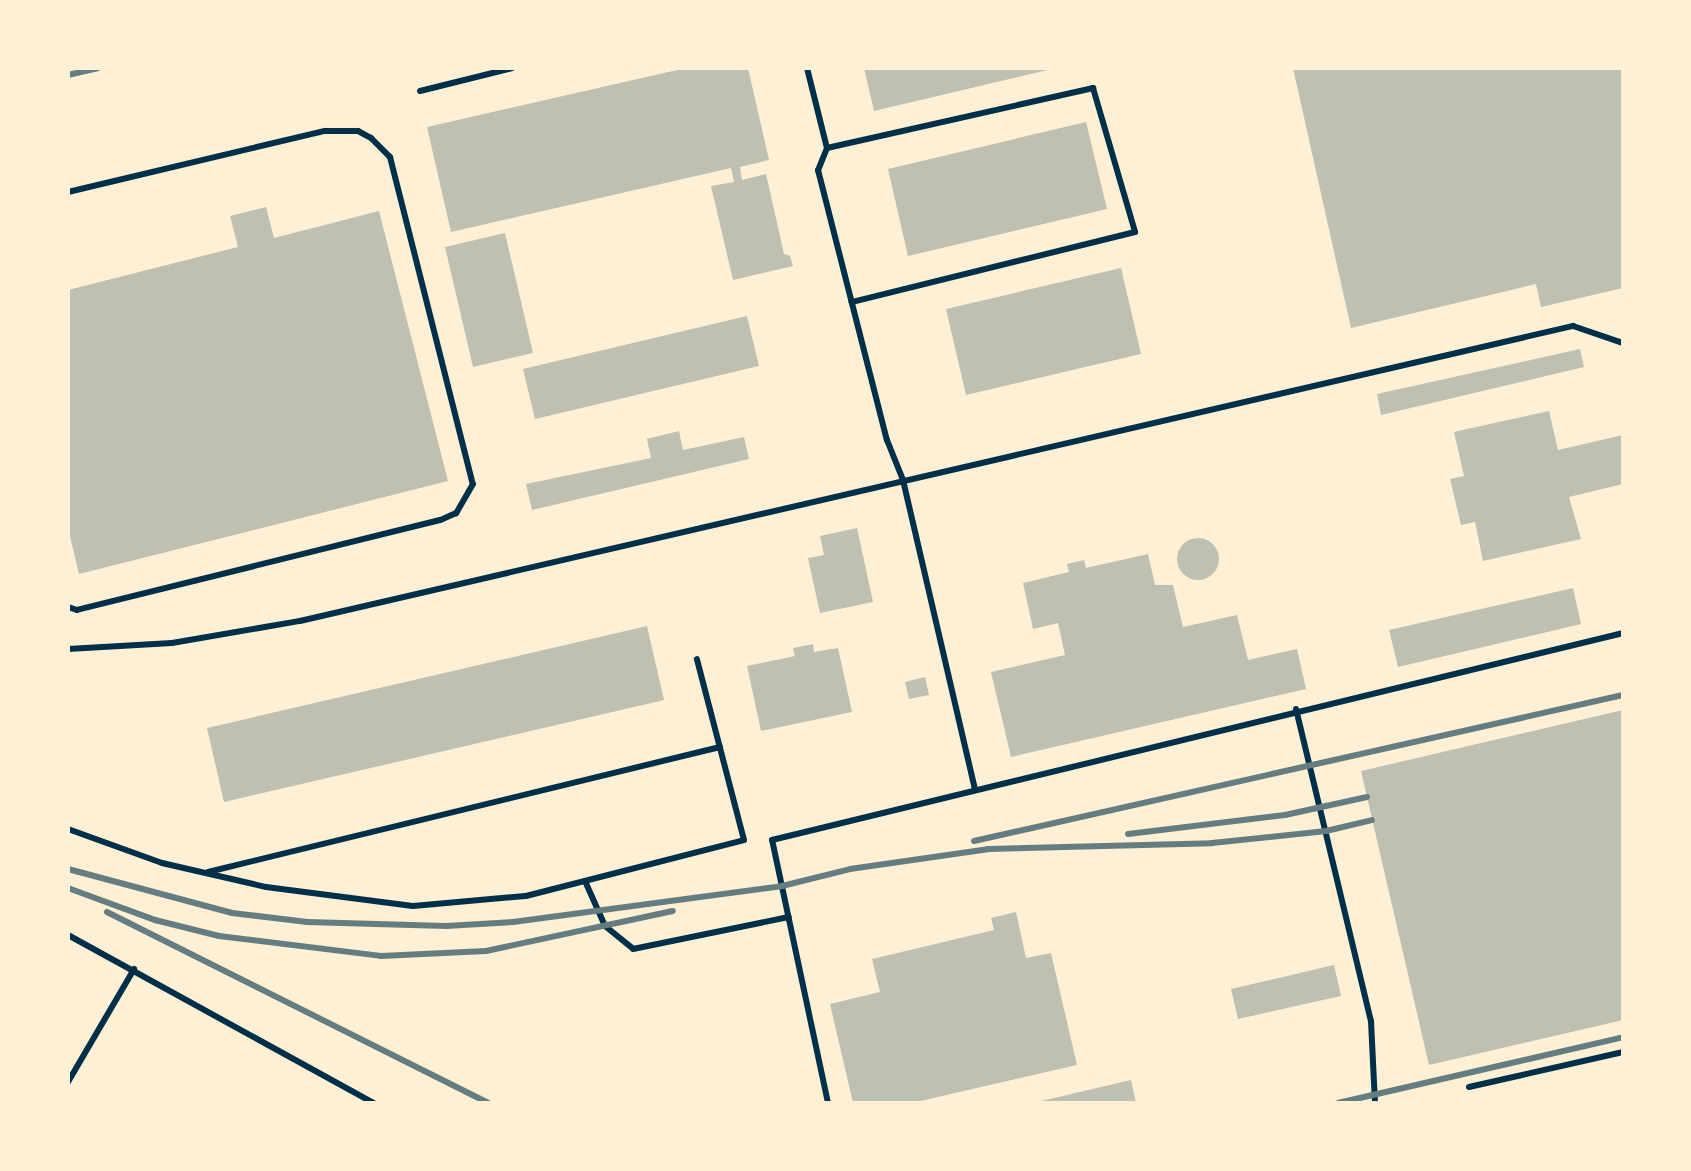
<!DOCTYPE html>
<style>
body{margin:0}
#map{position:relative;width:1691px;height:1171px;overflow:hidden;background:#fdf0d5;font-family:Spectral,serif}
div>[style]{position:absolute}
.building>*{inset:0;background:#bec0b2}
.round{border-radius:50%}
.service>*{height:6px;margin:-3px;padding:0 3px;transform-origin:3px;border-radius:3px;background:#003049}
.rail>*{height:6px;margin:-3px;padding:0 3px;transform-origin:3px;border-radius:3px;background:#657d81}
span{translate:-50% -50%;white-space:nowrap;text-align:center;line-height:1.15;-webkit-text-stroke:6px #fdf0d5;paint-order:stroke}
.frame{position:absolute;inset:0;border:70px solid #fdf0d5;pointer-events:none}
</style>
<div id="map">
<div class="building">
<i style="clip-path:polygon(686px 68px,748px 68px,769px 160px,740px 167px,742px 180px,766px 174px,784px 254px,790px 256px,793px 266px,733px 280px,711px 186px,734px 182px,731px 168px,451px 232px,427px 127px)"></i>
<i style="clip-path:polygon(864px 68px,1051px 68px,1052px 69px,874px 111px)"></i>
<i style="clip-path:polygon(1293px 68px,1623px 68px,1623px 288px,1541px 307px,1536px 284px,1351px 328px)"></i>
<i style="clip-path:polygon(1086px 122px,1107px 209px,908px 256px,888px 169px)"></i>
<i style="clip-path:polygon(266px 207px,274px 238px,379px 211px,448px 481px,79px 574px,68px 528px,68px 290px,238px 247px,230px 216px)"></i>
<i style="clip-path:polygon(505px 233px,533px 353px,473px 367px,445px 247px)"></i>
<i style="clip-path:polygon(1121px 268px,1141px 354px,966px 395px,946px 309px)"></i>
<i style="clip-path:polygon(747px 316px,759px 366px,535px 419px,523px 369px)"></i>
<i style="clip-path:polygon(1580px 349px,1584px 367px,1381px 415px,1377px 394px)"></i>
<i style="clip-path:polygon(1549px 411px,1558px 450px,1623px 435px,1623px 484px,1569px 497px,1581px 539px,1483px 561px,1475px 522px,1461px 525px,1450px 479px,1464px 476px,1454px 432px)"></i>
<i style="clip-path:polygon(679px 431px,683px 450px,744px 437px,749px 459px,532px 510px,526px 484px,651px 458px,647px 439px)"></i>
<i style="clip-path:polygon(857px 528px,873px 602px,820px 613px,808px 558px,824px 555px,820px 536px)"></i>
<i class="round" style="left:1177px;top:538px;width:42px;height:42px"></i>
<i style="clip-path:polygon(1148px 554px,1155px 585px,1173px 585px,1183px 627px,1237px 615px,1248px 660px,1297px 649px,1306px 689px,1011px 757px,991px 672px,1065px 655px,1058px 623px,1033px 629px,1023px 583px,1069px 572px,1067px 564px,1084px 560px,1086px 568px)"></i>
<i style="clip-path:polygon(1573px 588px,1581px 624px,1398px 667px,1389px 630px)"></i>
<i style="clip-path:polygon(647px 626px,664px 700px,224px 802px,207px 728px)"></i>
<i style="clip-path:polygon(813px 644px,814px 652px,838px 648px,852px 712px,761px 731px,747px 666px,795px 656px,793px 648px)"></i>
<i style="clip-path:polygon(925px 677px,929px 695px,909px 699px,905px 682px)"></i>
<i style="clip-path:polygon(1623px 710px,1623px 1020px,1429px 1065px,1361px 771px)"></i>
<i style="clip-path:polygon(1016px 912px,1026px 958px,1051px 953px,1077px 1065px,912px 1103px,853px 1103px,830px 1004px,880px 992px,872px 959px,994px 930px,991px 918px)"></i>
<i style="clip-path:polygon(1334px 965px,1341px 996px,1238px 1019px,1231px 989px)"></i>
<i style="clip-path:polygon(1131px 1080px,1136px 1103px,1037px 1103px,1037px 1102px)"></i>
</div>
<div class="service">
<i style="left:807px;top:68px;width:82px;rotate:76deg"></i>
<i style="left:827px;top:148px;width:24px;rotate:112deg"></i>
<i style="left:818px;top:170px;width:279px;rotate:75.7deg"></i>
<i style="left:887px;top:440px;width:43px;rotate:68.2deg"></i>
<i style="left:903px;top:480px;width:317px;rotate:76.9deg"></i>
<i style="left:420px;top:91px;width:95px;rotate:-14deg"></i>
<i style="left:827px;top:148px;width:273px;rotate:-12.7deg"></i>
<i style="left:1093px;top:88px;width:150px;rotate:73.7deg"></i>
<i style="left:1135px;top:232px;width:292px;rotate:166.1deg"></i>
<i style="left:68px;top:192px;width:264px;rotate:-13.4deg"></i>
<i style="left:325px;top:131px;width:33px"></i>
<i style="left:358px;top:131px;width:15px;rotate:28deg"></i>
<i style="left:371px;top:138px;width:27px;rotate:45deg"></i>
<i style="left:390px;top:157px;width:337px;rotate:75.8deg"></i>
<i style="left:473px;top:484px;width:34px;rotate:120deg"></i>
<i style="left:456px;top:513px;width:17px;rotate:156deg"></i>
<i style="left:440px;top:520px;width:374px;rotate:166.1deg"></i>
<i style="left:77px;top:610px;width:9px;rotate:-162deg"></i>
<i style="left:68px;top:649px;width:104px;rotate:-3.3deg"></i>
<i style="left:172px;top:643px;width:130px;rotate:-9.8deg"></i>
<i style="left:300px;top:621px;width:1307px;rotate:-13.05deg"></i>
<i style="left:1573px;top:326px;width:53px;rotate:18.8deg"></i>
<i style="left:1296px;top:709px;width:321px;rotate:76.5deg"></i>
<i style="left:1371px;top:1021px;width:82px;rotate:87.2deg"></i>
<i style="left:68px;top:829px;width:100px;rotate:19.9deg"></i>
<i style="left:162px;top:863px;width:107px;rotate:13deg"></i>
<i style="left:266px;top:887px;width:148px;rotate:7.4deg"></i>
<i style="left:413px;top:906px;width:113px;rotate:-5.1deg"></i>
<i style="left:526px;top:896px;width:225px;rotate:-14.4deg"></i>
<i style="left:744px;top:840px;width:187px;rotate:-104.6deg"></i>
<i style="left:208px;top:872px;width:527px;rotate:-13.72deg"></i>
<i style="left:585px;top:881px;width:49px;rotate:66deg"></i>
<i style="left:605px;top:926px;width:36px;rotate:39deg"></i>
<i style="left:633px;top:949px;width:159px;rotate:-11.6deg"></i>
<i style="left:68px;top:935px;width:349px;rotate:28.8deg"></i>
<i style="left:68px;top:1082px;width:131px;rotate:-59.7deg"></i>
<i style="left:1469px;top:1087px;width:158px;rotate:-12.8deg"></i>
<i style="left:828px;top:1103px;width:269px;rotate:-102deg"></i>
<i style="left:772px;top:840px;width:876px;rotate:-13.67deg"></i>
</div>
<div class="rail">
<i style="left:68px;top:75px;width:31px;rotate:-13deg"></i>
<i style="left:1128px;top:834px;width:158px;rotate:-6.9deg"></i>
<i style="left:1285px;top:815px;width:84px;rotate:-12.4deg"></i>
<i style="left:974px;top:841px;width:665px;rotate:-12.68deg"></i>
<i style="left:68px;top:869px;width:170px;rotate:15deg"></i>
<i style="left:232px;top:913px;width:76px;rotate:6.8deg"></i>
<i style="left:307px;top:922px;width:139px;rotate:1.6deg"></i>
<i style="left:446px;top:926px;width:67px;rotate:-3.4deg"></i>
<i style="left:513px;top:922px;width:271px;rotate:-7.6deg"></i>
<i style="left:782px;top:886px;width:70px;rotate:-14deg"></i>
<i style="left:850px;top:869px;width:139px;rotate:-8.2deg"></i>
<i style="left:988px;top:849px;width:224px;rotate:-1.5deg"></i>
<i style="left:1212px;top:843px;width:115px;rotate:-6deg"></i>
<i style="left:1326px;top:831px;width:47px;rotate:-13.4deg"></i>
<i style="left:68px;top:888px;width:93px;rotate:20.2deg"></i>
<i style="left:155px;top:920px;width:66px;rotate:14deg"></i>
<i style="left:219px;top:936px;width:163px;rotate:7deg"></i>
<i style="left:381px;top:956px;width:105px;rotate:-2.7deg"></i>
<i style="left:486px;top:951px;width:191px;rotate:-12.1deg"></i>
<i style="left:107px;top:912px;width:426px;rotate:26.6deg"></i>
<i style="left:1338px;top:1103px;width:293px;rotate:-13deg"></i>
</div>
<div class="frame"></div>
</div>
